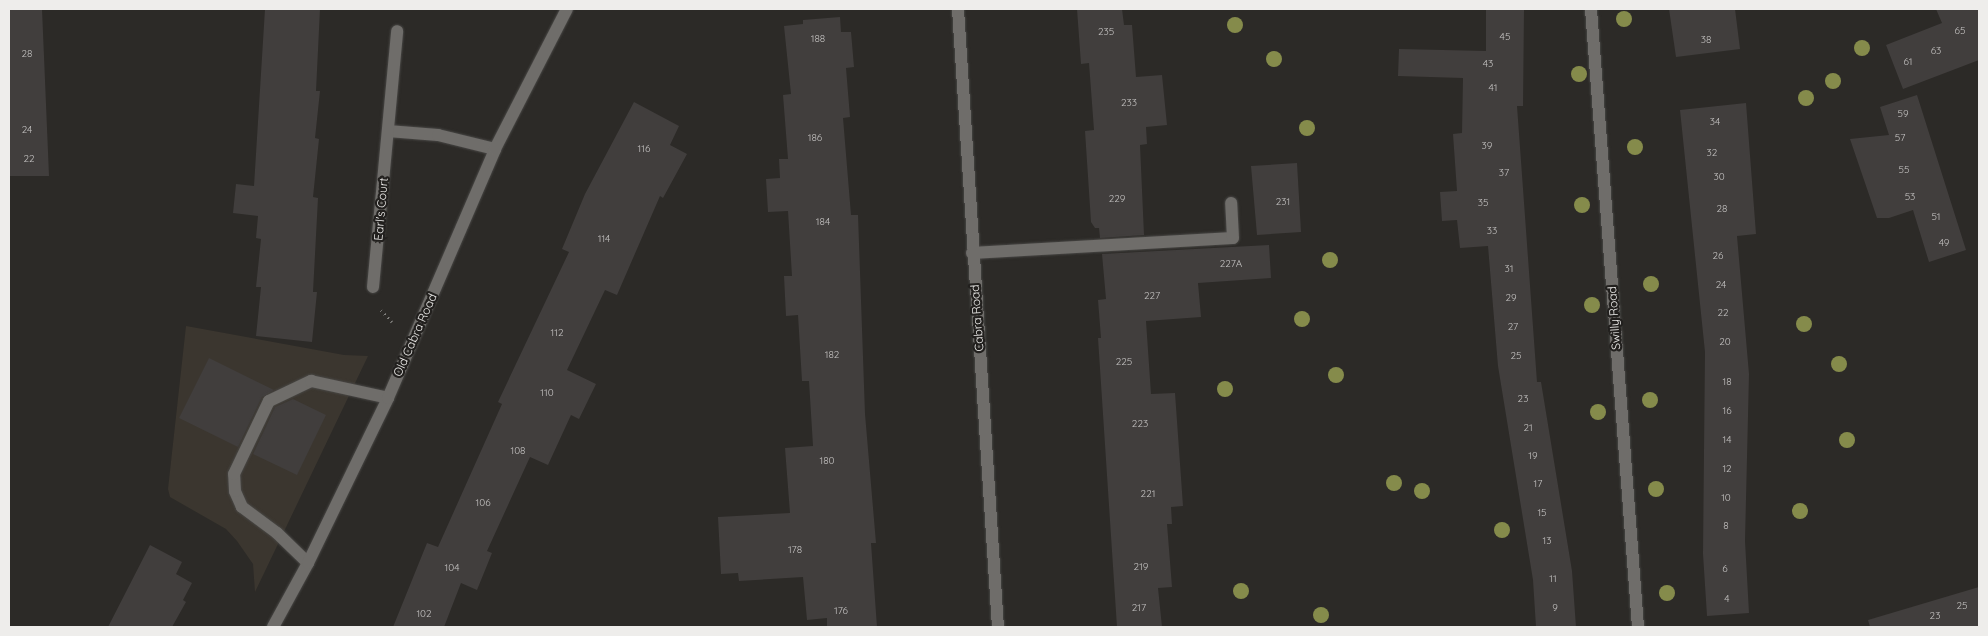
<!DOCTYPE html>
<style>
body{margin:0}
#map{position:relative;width:1988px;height:636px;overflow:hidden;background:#2c2a27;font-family:Quicksand,sans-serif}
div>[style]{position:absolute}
.built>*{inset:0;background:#3b362f}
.building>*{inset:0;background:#413e3d}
.path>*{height:3px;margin-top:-1.5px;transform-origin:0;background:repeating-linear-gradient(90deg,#807f7c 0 1px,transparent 0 5px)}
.roads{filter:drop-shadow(0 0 1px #484745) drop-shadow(0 0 1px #484745)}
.service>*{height:12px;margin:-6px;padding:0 6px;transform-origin:6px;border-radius:6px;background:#6f6d6a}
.minor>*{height:12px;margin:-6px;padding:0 6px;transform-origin:6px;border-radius:6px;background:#6f6d6a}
.secondary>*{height:12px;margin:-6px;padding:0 6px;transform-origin:6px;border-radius:6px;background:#6f6d6a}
.trees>*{width:16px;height:16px;margin:-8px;border-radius:50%;background:#858b4b}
span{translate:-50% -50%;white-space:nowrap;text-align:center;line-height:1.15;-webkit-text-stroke:4.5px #22201e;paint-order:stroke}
.number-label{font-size:10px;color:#c3c1c0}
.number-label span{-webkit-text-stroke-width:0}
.street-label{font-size:12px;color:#eeedeb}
.frame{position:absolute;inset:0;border:10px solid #eeedeb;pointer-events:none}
</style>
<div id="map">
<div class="built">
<i style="clip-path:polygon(186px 326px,344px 355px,368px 356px,255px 592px,253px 564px,237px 541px,226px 529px,170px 497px,168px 489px)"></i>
</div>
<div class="building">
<i style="clip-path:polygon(9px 9px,42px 9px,49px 176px,9px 176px)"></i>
<i style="clip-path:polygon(265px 9px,320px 9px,316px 91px,320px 91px,315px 138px,319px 139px,313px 197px,318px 198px,313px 292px,317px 292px,312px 342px,256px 336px,261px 287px,256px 287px,261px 239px,256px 238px,258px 216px,233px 213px,236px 184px,254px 186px)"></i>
<i style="clip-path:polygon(1077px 9px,1122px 9px,1124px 25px,1132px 25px,1136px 77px,1162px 75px,1167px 125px,1146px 127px,1147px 144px,1140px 145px,1144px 235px,1100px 238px,1099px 228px,1095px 228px,1091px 222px,1085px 131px,1094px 130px,1089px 63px,1081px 64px)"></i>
<i style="clip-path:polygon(1486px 9px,1524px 9px,1523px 106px,1517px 106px,1537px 382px,1541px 382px,1572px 571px,1576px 627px,1536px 627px,1533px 580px,1498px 366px,1488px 246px,1460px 248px,1457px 220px,1442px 221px,1440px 192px,1457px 191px,1453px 134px,1462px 133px,1463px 78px,1398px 76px,1399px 49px,1486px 51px)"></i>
<i style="clip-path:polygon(1669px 9px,1735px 9px,1740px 49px,1676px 57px)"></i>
<i style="clip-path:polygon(1936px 9px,1979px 9px,1979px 60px,1903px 89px,1886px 45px,1942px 23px)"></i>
<i style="clip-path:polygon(840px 17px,841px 32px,851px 32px,854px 67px,846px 68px,850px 117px,843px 118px,851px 215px,858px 215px,865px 414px,876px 543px,871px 543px,877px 627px,827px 627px,827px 618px,807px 620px,803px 577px,739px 581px,738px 573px,721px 574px,718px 517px,790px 513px,785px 448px,813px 446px,809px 381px,802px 381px,798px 315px,786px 316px,784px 276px,792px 276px,788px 211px,768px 212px,766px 179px,780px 178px,779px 159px,788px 159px,783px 95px,791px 94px,784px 26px,803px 24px,803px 20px)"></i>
<i style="clip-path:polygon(1917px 95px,1966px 250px,1929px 262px,1913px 210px,1889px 218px,1877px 218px,1850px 139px,1889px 135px,1880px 107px)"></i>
<i style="clip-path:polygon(634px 102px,679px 126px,670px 145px,687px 154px,663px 198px,660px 196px,617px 295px,605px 290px,567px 370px,596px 384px,579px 419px,571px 415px,548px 465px,530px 457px,487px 551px,492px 553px,477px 590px,461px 583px,444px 627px,393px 627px,427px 543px,438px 547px,502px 404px,498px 402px,569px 252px,562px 249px,585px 194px)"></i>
<i style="clip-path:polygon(1746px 103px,1756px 234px,1737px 236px,1749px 374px,1745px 541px,1749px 613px,1707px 616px,1703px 554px,1705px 352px,1680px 110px)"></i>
<i style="clip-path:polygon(1297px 163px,1301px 232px,1257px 235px,1251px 166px)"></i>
<i style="clip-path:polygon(1269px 245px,1271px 278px,1198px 283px,1201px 317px,1146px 321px,1151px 394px,1175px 393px,1183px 506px,1171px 507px,1172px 524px,1167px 524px,1172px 587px,1158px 588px,1162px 627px,1117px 627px,1098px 338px,1101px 338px,1098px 300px,1106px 299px,1102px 254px)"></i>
<i style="clip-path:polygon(209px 358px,274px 390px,262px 397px,238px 447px,179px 418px)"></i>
<i style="clip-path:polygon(293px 399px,326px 415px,297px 475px,253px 454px,275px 407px)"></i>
<i style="clip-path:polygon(150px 545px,182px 562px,176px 574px,192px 583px,183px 600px,186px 602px,172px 627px,108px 627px)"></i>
<i style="clip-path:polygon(1979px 587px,1979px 627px,1870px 627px,1868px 620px)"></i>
</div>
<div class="path">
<i style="left:381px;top:310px;width:16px;rotate:47deg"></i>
</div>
<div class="roads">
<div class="service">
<i style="left:972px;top:253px;width:261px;rotate:-3.3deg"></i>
<i style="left:1233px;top:238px;width:35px;rotate:-93deg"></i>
<i style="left:308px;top:563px;width:43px;rotate:-135.9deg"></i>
<i style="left:277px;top:533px;width:44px;rotate:-143.4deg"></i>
<i style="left:242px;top:507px;width:17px;rotate:-114deg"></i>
<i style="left:235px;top:491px;width:17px;rotate:-93deg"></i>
<i style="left:234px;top:474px;width:81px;rotate:-64.4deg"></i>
<i style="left:269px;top:401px;width:47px;rotate:-25.5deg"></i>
<i style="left:311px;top:381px;width:79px;rotate:12.4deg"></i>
</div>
<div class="minor">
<i style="left:1591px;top:9px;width:620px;rotate:85.65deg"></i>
<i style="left:388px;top:131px;width:50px;rotate:4.6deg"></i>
<i style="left:438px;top:135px;width:59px;rotate:13.8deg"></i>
<i style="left:373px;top:287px;width:257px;rotate:-84.6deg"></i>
</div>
<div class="secondary">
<i style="left:958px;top:9px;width:619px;rotate:86.3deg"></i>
<i style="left:273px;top:627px;width:73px;rotate:-61.3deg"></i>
<i style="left:308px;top:563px;width:183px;rotate:-64.1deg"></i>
<i style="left:388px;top:398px;width:271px;rotate:-66.7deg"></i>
<i style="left:495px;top:149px;width:157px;rotate:-62.8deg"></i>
</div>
</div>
<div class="trees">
<i style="left:1624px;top:19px"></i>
<i style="left:1235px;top:25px"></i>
<i style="left:1862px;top:48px"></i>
<i style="left:1274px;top:59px"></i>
<i style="left:1579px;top:74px"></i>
<i style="left:1833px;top:81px"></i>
<i style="left:1806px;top:98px"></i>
<i style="left:1307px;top:128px"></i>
<i style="left:1635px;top:147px"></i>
<i style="left:1582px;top:205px"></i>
<i style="left:1330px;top:260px"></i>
<i style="left:1651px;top:284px"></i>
<i style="left:1592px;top:305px"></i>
<i style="left:1302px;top:319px"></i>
<i style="left:1804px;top:324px"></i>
<i style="left:1839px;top:364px"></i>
<i style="left:1336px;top:375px"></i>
<i style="left:1225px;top:389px"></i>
<i style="left:1650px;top:400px"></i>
<i style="left:1598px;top:412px"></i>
<i style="left:1847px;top:440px"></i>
<i style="left:1394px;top:483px"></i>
<i style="left:1656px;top:489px"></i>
<i style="left:1422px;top:491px"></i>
<i style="left:1800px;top:511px"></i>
<i style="left:1502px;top:530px"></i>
<i style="left:1241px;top:591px"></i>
<i style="left:1667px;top:593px"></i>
<i style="left:1321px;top:615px"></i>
</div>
<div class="number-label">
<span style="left:1960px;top:31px">65</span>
<span style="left:1106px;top:32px">235</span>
<span style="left:1505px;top:37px">45</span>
<span style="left:818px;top:39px">188</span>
<span style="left:1706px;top:40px">38</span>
<span style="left:1936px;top:51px">63</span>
<span style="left:27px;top:54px">28</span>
<span style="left:1908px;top:62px">61</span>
<span style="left:1488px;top:64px">43</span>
<span style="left:1493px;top:88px">41</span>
<span style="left:1129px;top:103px">233</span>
<span style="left:1903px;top:114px">59</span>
<span style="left:1715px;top:122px">34</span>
<span style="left:27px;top:130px">24</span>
<span style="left:815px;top:138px">186</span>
<span style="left:1900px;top:138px">57</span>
<span style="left:1487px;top:146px">39</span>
<span style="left:644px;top:149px">116</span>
<span style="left:1712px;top:153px">32</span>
<span style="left:29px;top:159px">22</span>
<span style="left:1904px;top:170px">55</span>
<span style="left:1504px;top:173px">37</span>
<span style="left:1719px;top:177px">30</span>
<span style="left:1910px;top:197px">53</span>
<span style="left:1117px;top:199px">229</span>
<span style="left:1283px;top:202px">231</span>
<span style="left:1483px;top:203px">35</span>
<span style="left:1722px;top:209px">28</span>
<span style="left:1936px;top:217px">51</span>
<span style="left:823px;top:222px">184</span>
<span style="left:1492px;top:231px">33</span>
<span style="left:604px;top:239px">114</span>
<span style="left:1944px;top:243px">49</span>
<span style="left:1718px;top:256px">26</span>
<span style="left:1231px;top:264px">227A</span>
<span style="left:1509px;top:269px">31</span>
<span style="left:1721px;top:285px">24</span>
<span style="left:1152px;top:296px">227</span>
<span style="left:1511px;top:298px">29</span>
<span style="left:1723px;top:313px">22</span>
<span style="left:1513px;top:327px">27</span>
<span style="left:557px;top:333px">112</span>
<span style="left:1725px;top:342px">20</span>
<span style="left:832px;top:355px">182</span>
<span style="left:1516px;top:356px">25</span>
<span style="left:1124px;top:362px">225</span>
<span style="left:1727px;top:382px">18</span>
<span style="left:547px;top:393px">110</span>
<span style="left:1523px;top:399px">23</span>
<span style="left:1727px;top:411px">16</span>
<span style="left:1140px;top:424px">223</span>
<span style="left:1528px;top:428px">21</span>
<span style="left:1727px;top:440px">14</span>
<span style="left:518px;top:451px">108</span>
<span style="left:1533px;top:456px">19</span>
<span style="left:827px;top:461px">180</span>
<span style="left:1727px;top:469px">12</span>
<span style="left:1538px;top:484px">17</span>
<span style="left:1148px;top:494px">221</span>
<span style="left:1726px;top:498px">10</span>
<span style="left:483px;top:503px">106</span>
<span style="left:1542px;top:513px">15</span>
<span style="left:1726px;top:526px">8</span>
<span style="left:1547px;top:541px">13</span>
<span style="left:795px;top:550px">178</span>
<span style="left:1141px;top:567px">219</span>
<span style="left:452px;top:568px">104</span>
<span style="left:1725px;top:569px">6</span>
<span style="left:1553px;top:579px">11</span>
<span style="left:1727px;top:599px">4</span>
<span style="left:1962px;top:606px">25</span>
<span style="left:1139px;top:608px">217</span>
<span style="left:1555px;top:608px">9</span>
<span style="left:841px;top:611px">176</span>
<span style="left:424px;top:614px">102</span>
<span style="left:1935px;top:616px">23</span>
</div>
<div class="street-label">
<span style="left:381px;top:209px;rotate:-85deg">Earl's Court</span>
<span style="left:977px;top:318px;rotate:-94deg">Cabra Road</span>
<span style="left:1614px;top:318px;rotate:-94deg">Swilly Road</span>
<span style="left:415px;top:335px;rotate:-66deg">Old Cabra Road</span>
</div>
<div class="frame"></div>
</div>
